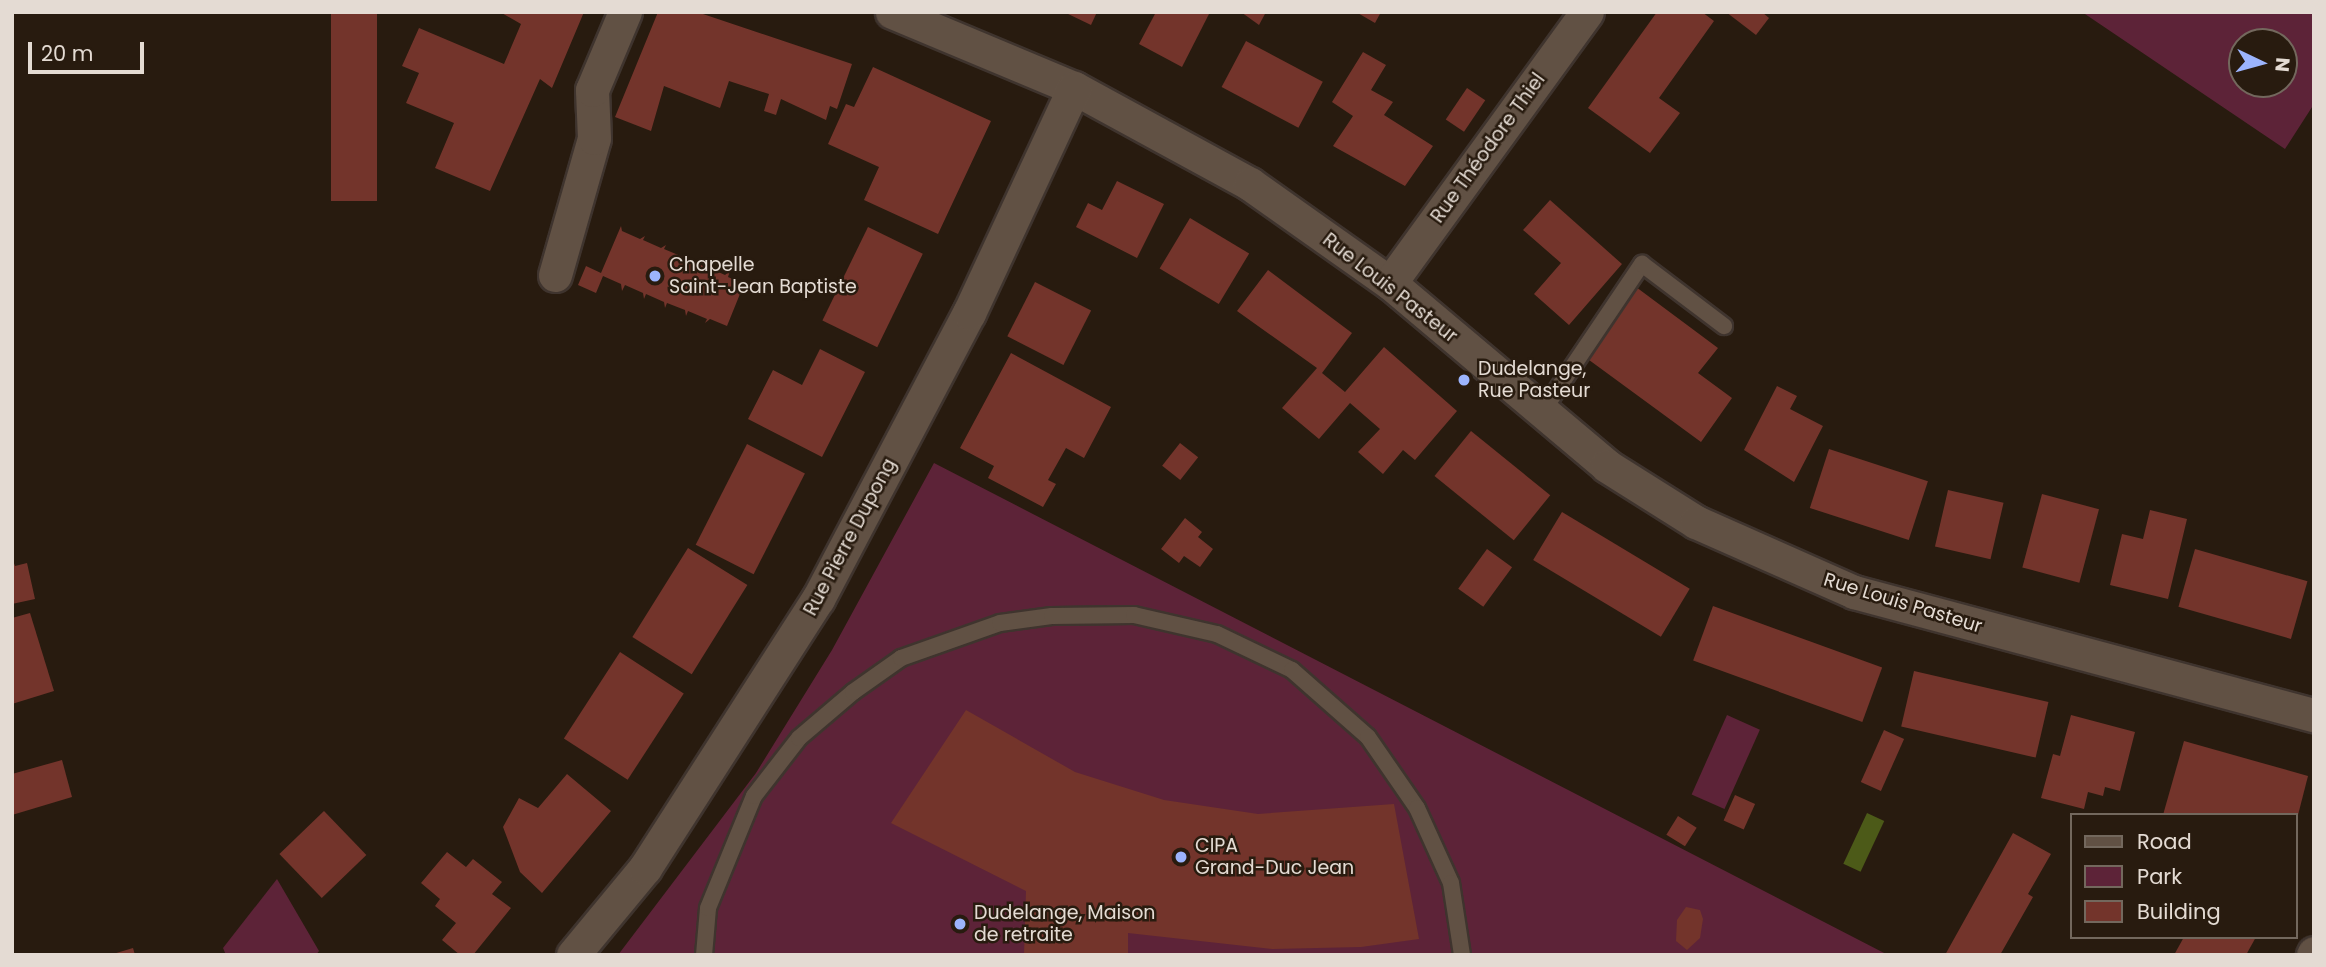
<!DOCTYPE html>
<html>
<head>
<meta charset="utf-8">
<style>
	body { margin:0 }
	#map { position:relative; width:2326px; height:967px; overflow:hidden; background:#281b0f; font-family:Poppins,sans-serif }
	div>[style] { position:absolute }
	.green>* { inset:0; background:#5d2338; transform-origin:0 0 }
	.water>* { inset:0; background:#4c5a18; transform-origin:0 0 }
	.building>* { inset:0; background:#73342b; transform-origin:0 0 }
	.roads { filter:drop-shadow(2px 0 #3f342e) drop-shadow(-2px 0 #3f342e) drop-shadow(0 2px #3f342e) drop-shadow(0 -2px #3f342e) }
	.lane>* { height:16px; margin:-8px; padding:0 8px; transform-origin:8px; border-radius:8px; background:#615144 }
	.street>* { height:33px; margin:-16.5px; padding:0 16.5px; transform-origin:16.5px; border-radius:16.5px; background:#615144 }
	.dots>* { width:19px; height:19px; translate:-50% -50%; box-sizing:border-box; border:4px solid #281b0f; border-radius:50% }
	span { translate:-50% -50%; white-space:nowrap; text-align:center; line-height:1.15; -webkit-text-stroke:5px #281b0f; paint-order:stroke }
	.street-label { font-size:19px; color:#e4dbd3 }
	.poi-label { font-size:19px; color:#e4dbd3 }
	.left { translate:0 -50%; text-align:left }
	.frame { position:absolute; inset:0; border:14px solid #e4dbd3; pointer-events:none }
	.legend { position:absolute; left:2070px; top:813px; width:228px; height:126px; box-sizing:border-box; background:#281b0f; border:2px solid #73685d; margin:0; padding:9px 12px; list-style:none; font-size:21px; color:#e4dbd3 }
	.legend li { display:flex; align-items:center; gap:14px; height:35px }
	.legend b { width:35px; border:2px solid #73685d }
	.north { position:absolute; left:2228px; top:28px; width:70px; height:70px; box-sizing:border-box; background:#281b0f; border:2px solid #73685d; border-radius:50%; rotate:95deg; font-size:19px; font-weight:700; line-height:28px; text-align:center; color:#e4dbd3 }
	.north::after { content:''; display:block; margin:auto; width:24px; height:32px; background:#9cb4fd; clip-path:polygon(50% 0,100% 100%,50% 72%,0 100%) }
	.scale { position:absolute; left:28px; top:42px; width:116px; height:32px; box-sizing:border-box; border:4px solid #e4dbd3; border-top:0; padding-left:9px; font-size:21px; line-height:24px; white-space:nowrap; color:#e4dbd3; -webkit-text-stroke:5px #281b0f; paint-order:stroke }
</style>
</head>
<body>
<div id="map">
	<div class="green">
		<div style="clip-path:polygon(evenodd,2082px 12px,2314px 12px,2314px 104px,2285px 149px,2082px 12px,2242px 42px,2284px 42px,2284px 84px,2242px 84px,2242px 42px)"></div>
		<div style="clip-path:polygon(934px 463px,1888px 955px,618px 955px,756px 773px,832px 650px)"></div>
		<div style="left:1727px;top:715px;width:36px;height:87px;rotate:24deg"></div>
		<div style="clip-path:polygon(277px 879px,319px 951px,316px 955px,226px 955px,223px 948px)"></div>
	</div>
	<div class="water">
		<div style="left:1867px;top:813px;width:19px;height:56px;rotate:25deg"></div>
	</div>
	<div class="building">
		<div style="left:331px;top:12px;width:46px;height:189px"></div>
		<div style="clip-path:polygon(500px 12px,584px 12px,552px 88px,540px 79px,490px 191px,435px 168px,454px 123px,406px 103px,419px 73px,402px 66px,419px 28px,504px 64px,521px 24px)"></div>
		<div style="clip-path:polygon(658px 12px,697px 12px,852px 64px,837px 109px,830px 106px,826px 120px,781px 99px,776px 115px,764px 111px,769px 94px,729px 81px,720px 108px,664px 86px,651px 131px,615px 117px)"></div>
		<div style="clip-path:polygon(1064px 12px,1097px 12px,1091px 25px)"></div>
		<div style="clip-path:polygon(1156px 12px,1210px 12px,1182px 67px,1139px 44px)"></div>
		<div style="clip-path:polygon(1241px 12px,1266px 12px,1259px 25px)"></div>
		<div style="clip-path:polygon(1356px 12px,1381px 12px,1375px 23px)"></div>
		<div style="clip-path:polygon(1657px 12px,1702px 12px,1714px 21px,1659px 98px,1680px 113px,1650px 153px,1588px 108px)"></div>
		<div style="clip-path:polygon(1726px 12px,1762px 12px,1769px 18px,1756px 35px)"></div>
		<div style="left:1246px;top:41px;width:87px;height:52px;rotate:28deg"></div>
		<div style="clip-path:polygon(1363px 52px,1386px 65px,1371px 90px,1393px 102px,1384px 115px,1433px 146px,1405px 186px,1333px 146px,1353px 116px,1332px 102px)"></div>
		<div style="clip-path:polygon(873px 67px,991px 121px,938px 234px,864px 200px,879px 167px,828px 144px,846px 104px,854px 107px)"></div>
		<div style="left:1467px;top:88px;width:22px;height:38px;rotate:34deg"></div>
		<div style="clip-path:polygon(1117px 181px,1164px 204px,1137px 258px,1076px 227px,1088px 203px,1102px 210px)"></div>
		<div style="clip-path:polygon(1550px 200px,1622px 264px,1569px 325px,1534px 294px,1561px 263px,1523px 230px)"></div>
		<div style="left:1190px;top:218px;width:69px;height:59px;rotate:31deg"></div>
		<div style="clip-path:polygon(621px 226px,622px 231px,640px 239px,645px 236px,643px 240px,661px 248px,666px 245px,664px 249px,683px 257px,688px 254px,685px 258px,703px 266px,709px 262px,707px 267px,725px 275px,730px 271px,728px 277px,744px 284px,727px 326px,710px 319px,705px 323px,707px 319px,688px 311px,686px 316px,685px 310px,667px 303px,665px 308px,664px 302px,646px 294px,644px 299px,643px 293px,625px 285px,622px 291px,621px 284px,603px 276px,596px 293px,578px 285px,586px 266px,601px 273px)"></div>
		<div style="left:868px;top:227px;width:61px;height:104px;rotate:26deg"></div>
		<div style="clip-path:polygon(1268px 270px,1352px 333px,1322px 373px,1345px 392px,1384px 347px,1457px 411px,1415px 460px,1403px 450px,1383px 474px,1358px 452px,1380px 429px,1350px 403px,1319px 439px,1282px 408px,1317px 368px,1237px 311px)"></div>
		<div style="left:1035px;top:282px;width:63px;height:61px;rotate:27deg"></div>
		<div style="clip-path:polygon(1636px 287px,1718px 348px,1698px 373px,1732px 398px,1701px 442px,1585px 357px)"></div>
		<div style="clip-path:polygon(820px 349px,865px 372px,822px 457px,748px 419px,773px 370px,802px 385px)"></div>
		<div style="clip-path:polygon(1011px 353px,1111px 407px,1084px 458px,1066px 448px,1048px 480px,1056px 484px,1043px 507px,988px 478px,994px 466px,960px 448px)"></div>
		<div style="clip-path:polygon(1777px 386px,1797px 396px,1790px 409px,1823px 426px,1794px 482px,1744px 450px)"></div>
		<div style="left:1471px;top:431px;width:102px;height:58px;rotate:39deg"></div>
		<div style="left:1180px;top:443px;width:23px;height:29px;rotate:38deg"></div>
		<div style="left:747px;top:444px;width:65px;height:113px;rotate:27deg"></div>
		<div style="left:1829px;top:449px;width:104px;height:62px;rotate:18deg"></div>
		<div style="left:1948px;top:490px;width:57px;height:58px;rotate:13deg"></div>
		<div style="left:2042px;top:494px;width:59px;height:76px;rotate:15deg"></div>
		<div style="clip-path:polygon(2150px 510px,2187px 519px,2168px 599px,2110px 585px,2122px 534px,2143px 539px)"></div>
		<div style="left:1562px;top:512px;width:149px;height:56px;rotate:31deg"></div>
		<div style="clip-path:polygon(1185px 518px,1202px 532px,1198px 537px,1213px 549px,1200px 567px,1184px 556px,1179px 563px,1161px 549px)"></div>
		<div style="left:688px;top:548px;width:70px;height:105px;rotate:32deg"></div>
		<div style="left:1487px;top:549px;width:31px;height:49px;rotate:36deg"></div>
		<div style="left:2195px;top:549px;width:117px;height:60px;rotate:16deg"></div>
		<div style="clip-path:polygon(12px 558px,15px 566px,27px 563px,35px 599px,12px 604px)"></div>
		<div style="left:1713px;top:606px;width:180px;height:58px;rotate:20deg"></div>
		<div style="clip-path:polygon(30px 613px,54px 691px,12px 704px,12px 618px)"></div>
		<div style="left:620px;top:652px;width:76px;height:103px;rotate:33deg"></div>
		<div style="left:1914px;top:671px;width:138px;height:57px;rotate:13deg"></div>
		<div style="clip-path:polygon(966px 710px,1075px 772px,1164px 800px,1258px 814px,1394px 804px,1419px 939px,1361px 947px,1272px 949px,1128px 933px,1128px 955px,1024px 955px,1026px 891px,891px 823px)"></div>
		<div style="clip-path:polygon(2071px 715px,2135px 732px,2120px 791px,2105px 787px,2103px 796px,2088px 792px,2084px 809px,2041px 798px,2053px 754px,2060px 756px)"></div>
		<div style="left:1884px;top:730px;width:22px;height:57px;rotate:24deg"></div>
		<div style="clip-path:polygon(2184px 741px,2308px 776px,2298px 815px,2163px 815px)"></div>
		<div style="clip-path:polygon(62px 760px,72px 797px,12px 815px,12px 774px)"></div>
		<div style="clip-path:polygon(567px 774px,611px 811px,542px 893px,520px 872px,503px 827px,519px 798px,538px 808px)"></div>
		<div style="left:1735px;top:795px;width:22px;height:28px;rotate:24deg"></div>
		<div style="left:324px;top:811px;width:61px;height:62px;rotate:46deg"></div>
		<div style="left:1678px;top:816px;width:22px;height:22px;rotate:32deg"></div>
		<div style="clip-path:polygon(2013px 833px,2051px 854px,2028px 894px,2033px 897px,2000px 955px,1945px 955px)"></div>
		<div style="clip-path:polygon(447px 852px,466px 867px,473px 859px,502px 882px,492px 894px,511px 908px,473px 955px,460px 955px,442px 940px,456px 923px,435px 906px,440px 899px,421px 883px)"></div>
		<div style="clip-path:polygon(1686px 907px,1700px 910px,1703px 919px,1700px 938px,1687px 950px,1676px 941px,1677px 920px)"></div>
		<div style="clip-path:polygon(2184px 937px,2256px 937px,2246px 955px,2174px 955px)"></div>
		<div style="clip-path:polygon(133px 948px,135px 955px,113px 955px,113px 954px)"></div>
	</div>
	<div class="roads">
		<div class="lane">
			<div style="left:1542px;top:412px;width:179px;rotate:-56deg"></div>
			<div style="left:1642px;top:264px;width:103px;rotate:37.1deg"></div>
			<div style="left:704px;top:955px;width:47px;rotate:-85.1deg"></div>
			<div style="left:708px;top:908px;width:121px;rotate:-67.7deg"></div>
			<div style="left:754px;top:796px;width:73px;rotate:-52.2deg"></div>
			<div style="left:799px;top:738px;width:71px;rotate:-40.4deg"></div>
			<div style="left:853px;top:692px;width:59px;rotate:-35.3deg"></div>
			<div style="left:901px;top:658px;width:105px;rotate:-19.5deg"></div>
			<div style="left:1000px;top:623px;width:52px;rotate:-7.7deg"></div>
			<div style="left:1052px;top:616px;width:82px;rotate:-0.7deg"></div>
			<div style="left:1134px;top:615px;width:85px;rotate:12.9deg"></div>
			<div style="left:1217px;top:634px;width:83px;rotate:25.6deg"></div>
			<div style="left:1292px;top:670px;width:101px;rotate:41.4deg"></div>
			<div style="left:1368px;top:737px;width:86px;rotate:55.4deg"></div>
			<div style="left:1417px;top:808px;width:82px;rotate:65.6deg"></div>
			<div style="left:1451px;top:883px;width:73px;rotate:81.3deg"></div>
		</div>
		<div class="street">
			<div style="left:892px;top:12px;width:197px;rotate:22.7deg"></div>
			<div style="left:1074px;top:88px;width:200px;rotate:28.6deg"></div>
			<div style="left:1250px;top:184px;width:171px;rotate:35.3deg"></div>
			<div style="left:1390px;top:283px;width:284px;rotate:40.1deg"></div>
			<div style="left:1607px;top:466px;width:105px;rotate:32.2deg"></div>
			<div style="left:1696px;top:522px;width:173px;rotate:23.9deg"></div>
			<div style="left:1854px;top:592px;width:476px;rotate:15deg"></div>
			<div style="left:555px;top:275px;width:142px;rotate:-74.1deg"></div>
			<div style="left:594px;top:138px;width:48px;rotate:-92.4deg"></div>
			<div style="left:592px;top:90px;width:85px;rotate:-67.1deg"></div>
			<div style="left:1390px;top:283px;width:335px;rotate:-54deg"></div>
			<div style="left:573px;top:955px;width:113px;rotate:-50.4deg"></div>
			<div style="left:645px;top:868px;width:320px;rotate:-57.3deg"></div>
			<div style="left:818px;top:599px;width:323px;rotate:-62.2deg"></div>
			<div style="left:969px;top:313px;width:248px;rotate:-65deg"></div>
			<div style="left:2313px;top:955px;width:2px;rotate:-63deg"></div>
		</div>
	</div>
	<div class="dots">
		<div style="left:655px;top:276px;background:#9cb4fd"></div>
		<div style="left:1464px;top:380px;background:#9cb4fd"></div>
		<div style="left:1181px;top:857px;background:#9cb4fd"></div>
		<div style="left:960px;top:924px;background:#9cb4fd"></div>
	</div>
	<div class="street-label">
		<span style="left:1488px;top:148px;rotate:-54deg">Rue Théodore Thiel</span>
		<span style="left:1390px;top:288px;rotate:38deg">Rue Louis Pasteur</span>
		<span style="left:850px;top:537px;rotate:-62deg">Rue Pierre Dupong</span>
		<span style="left:1903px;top:603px;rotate:17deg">Rue Louis Pasteur</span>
	</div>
	<div class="poi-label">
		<span class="left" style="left:669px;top:276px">Chapelle<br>Saint-Jean Baptiste</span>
		<span class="left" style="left:1478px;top:380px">Dudelange,<br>Rue Pasteur</span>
		<span class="left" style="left:1195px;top:857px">CIPA<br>Grand-Duc Jean</span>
		<span class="left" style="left:974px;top:924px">Dudelange, Maison<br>de retraite</span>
	</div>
	<div class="frame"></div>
	<ul class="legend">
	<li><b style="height:9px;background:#615144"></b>Road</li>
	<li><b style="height:19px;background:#5d2338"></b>Park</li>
	<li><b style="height:19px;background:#73342b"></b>Building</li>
	</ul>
	<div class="north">N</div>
	<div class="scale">20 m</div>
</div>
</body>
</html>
